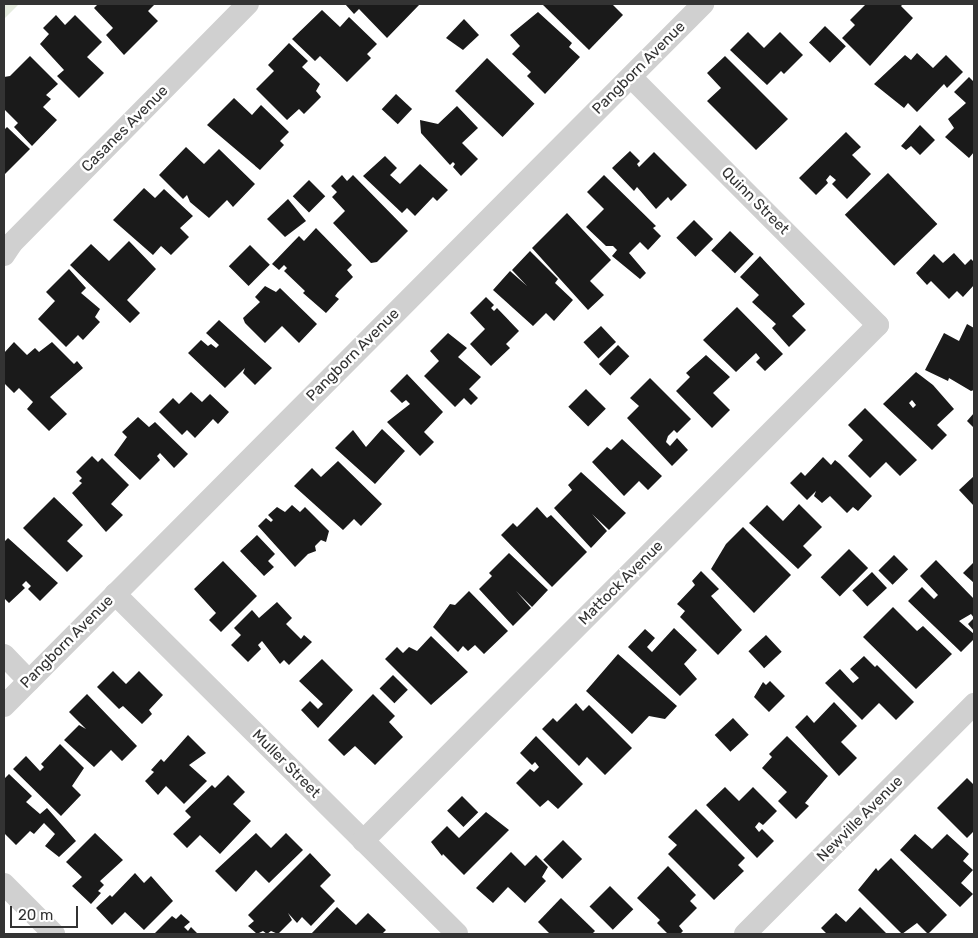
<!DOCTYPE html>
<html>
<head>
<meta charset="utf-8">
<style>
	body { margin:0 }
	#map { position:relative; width:978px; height:938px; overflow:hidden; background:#fff; font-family:Rubik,sans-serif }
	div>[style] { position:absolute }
	.green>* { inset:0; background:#e6ecdf }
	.building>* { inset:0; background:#1a1a1a; transform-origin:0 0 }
	.street>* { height:22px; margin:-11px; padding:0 11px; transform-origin:11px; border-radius:11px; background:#d0d0d0 }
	span { translate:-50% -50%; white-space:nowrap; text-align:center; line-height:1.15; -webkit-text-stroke:5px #fff; paint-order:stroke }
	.street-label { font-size:15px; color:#333 }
	.frame { position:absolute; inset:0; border:5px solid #333; pointer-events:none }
	.scale { position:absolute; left:10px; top:906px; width:68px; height:22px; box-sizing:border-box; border:2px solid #333; border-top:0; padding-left:6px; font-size:15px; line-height:18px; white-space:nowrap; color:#333; -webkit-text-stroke:4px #fff; paint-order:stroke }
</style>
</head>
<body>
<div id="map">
	<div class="green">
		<div style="clip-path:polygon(4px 4px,19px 4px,4px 19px)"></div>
	</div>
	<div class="building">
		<div style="clip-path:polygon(98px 4px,155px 4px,148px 11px,158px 21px,124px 55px,106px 35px,113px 28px,94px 8px)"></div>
		<div style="clip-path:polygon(345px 4px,420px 4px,387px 38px,359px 9px,354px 14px)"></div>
		<div style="clip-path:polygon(542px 4px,612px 4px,623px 15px,589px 50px)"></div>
		<div style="clip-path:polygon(866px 4px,903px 4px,901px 6px,913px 18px,870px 66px,842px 38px,855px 25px,850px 20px)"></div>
		<div style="clip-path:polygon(322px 10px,340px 27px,349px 17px,377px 44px,367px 54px,371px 58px,347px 82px,320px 56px,315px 61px,292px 39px)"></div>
		<div style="clip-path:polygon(538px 12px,572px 43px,569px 47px,580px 57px,545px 94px,527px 76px,531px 72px,512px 54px,520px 46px,510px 35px)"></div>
		<div style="clip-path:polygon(56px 15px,65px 25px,75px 15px,102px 42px,87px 57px,104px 73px,79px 98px,57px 76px,64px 70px,40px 44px,49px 34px,43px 28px)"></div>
		<div style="clip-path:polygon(464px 19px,479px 35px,463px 50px,446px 38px)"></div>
		<div style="left:825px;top:26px;width:29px;height:23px;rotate:44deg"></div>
		<div style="clip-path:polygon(748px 32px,764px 48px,780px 32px,803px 55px,784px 74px,781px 71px,767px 85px,730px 50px)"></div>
		<div style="clip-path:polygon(289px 43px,308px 61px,302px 67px,320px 84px,316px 91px,321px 97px,304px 114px,299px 109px,287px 120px,256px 89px,274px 71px,268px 65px)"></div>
		<div style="clip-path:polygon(917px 53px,933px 68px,946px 55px,963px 72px,947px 88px,944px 84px,917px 112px,908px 103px,904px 108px,874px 84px,905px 55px,911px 60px)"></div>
		<div style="clip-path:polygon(30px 56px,58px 84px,46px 95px,51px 99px,43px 107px,57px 120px,32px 146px,14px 127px,18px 123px,4px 109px,4px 77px,10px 76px)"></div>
		<div style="clip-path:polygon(725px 56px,788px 119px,756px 150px,707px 101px,721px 88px,707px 73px)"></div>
		<div style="left:487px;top:58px;width:66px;height:46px;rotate:44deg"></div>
		<div style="clip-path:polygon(969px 77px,974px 82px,974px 152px,969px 158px,945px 137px,954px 128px,948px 119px,966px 103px,954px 92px)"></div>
		<div style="left:396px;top:94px;width:22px;height:21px;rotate:43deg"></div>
		<div style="clip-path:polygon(234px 98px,252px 115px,261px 105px,289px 132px,280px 141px,284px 145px,260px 170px,207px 125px)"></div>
		<div style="clip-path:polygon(457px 106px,478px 128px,462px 143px,478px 159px,461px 176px,453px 167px,455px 164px,453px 162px,450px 165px,421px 133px,420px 120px,438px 124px)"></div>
		<div style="clip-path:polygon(920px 125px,935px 140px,920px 155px,911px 146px,906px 150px,901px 146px)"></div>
		<div style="clip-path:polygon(7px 127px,30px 149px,4px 175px,4px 130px)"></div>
		<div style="clip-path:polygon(846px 132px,861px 147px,852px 155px,871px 174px,847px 199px,832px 184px,836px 180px,830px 175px,826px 180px,828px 183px,816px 195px,799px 178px)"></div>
		<div style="clip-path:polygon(186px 147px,204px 164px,219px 149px,255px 184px,233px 207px,227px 200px,209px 218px,190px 202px,187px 195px,183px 199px,159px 175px)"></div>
		<div style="clip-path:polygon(630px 151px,640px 161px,637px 164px,639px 167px,654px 152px,687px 185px,671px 201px,668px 197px,656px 209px,637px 187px,634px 191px,612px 168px)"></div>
		<div style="clip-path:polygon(385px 156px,397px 168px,390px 175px,400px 184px,420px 164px,448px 190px,437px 201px,433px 197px,415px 216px,407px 208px,402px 213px,363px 176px)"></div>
		<div style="left:888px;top:173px;width:71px;height:60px;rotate:46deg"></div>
		<div style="clip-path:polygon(342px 175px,347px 181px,353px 175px,408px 231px,377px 262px,371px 263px,333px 223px,345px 211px,332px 197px,337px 192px,331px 186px)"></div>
		<div style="clip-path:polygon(604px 175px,656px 226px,653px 228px,661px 236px,648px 250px,640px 242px,629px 253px,646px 273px,640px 279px,612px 256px,617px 250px,613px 246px,606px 246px,586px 227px,604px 209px,587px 192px)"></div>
		<div style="left:309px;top:180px;width:23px;height:23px;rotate:45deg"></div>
		<div style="clip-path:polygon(144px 188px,155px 198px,164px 189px,193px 216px,180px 228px,189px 237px,171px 255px,161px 246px,153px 255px,113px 220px)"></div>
		<div style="clip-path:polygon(288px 199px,306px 221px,285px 237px,267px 219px)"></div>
		<div style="clip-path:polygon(567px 213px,611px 260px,590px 281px,604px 295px,588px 310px,532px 248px)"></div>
		<div style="left:694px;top:220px;width:27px;height:25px;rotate:45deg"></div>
		<div style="clip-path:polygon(316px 228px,352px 265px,347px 270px,353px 277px,338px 292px,335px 296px,339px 299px,326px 313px,303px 293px,305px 291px,284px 271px,287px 268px,284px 265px,279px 270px,272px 264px,299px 236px,304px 241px)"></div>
		<div style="left:730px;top:231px;width:33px;height:27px;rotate:44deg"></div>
		<div style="clip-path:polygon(129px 241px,156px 269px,127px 300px,140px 313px,130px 323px,70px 265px,91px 244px,109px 261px)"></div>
		<div style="left:250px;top:245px;width:28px;height:30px;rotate:45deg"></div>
		<div style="clip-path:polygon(530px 251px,558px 279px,555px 283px,573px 300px,554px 321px,546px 313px,533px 326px,493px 290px,510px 271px,527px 286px,512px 270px)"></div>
		<div style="clip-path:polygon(954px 253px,965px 265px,971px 259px,974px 262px,974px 285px,963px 297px,957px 291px,949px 299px,931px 281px,927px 285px,916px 273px,934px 254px,943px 263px)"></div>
		<div style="clip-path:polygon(760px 256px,805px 304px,792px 316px,806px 330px,789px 347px,772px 328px,776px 324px,752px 302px,759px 295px,740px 277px)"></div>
		<div style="clip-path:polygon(69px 269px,86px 288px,81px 293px,100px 309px,95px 317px,100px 322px,83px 340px,78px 335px,66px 347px,38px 319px,55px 301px,46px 292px)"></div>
		<div style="clip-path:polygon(265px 286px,276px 292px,280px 288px,317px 324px,299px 343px,282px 326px,265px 343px,245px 323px,243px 318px,260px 302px,255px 297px)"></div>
		<div style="clip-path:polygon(486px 297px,494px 305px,491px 308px,494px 311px,497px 308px,519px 331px,506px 344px,510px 348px,491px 366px,470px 344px,485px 329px,470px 313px)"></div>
		<div style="clip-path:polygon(737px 307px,783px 354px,765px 371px,756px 362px,760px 358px,756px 353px,736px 372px,703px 340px)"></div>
		<div style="clip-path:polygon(219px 320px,272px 368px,255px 385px,243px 373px,245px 368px,225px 388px,188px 353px,201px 340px,208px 346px,211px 344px,216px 348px,219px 345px,206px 333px)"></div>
		<div style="clip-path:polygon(967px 324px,974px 328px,974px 390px,971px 391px,949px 378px,948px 381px,925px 370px,944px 333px,959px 341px)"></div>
		<div style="left:601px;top:326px;width:22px;height:24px;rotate:47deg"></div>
		<div style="clip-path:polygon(448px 333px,467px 348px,458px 357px,481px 377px,469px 389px,478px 398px,471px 405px,464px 398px,455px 407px,424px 376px,439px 361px,430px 351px)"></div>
		<div style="clip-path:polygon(14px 342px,27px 355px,35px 348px,39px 352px,52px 342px,74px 364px,77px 361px,83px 368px,50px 397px,67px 414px,49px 431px,27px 409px,33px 402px,19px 388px,14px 393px,4px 383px,4px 353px)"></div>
		<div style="left:618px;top:345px;width:16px;height:27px;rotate:45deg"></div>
		<div style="clip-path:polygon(706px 355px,730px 377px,713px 393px,730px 410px,712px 428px,676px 391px,690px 377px,686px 373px)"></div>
		<div style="clip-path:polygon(evenodd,916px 372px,933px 385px,954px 409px,937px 425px,947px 435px,932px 450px,883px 404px,916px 372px,912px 400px,916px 405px,913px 408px,909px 403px,912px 400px)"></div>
		<div style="clip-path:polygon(407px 374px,443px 412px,424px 432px,434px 442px,420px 456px,387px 422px,410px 404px,406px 400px,402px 403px,390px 391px)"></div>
		<div style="clip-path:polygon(650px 378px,691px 419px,677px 433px,674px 430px,668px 436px,666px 442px,670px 446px,677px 438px,688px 450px,672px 466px,627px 418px,639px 406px,630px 398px)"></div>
		<div style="left:586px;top:389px;width:28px;height:25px;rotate:45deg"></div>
		<div style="clip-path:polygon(191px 392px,202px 402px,210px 394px,229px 412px,218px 424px,213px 419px,195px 438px,187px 430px,182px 435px,159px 412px,173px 398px,179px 404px)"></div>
		<div style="clip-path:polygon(865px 408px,917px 460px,900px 476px,886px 462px,870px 478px,848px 456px,863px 440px,848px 425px)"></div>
		<div style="clip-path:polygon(974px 413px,974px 428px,967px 421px)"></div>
		<div style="clip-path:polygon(138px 417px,149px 427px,155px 422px,188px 454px,174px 468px,160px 453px,157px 456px,160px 460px,140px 480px,114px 455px,127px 437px,122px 432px)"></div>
		<div style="clip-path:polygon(382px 429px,405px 451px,375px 484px,335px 448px,353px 430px,366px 447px)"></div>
		<div style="clip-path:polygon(622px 439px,662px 476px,648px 490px,639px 481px,624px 496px,592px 462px,607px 447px,611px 450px)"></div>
		<div style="clip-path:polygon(92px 456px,98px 462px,102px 458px,129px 485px,111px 504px,123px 515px,106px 532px,72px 493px,82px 483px,79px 481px,82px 478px,76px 472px)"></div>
		<div style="clip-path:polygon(823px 457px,831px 465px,835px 460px,840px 464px,872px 496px,858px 511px,853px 507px,847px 513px,830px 496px,822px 503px,814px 496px,816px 491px,807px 500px,790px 483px,801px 472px,805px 476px)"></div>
		<div style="clip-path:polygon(338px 461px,382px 504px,361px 526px,354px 519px,343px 530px,294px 486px,312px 468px,321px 477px)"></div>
		<div style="clip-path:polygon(581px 472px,626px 513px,609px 530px,592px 514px,607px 531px,591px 548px,554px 508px,572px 490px,568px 485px)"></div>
		<div style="clip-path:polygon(974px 476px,974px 506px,959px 490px)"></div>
		<div style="clip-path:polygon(54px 497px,83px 525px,67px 541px,83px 556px,67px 572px,23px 528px)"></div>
		<div style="clip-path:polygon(799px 504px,822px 527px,803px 546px,812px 555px,798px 569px,749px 523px,767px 505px,783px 521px)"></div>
		<div style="clip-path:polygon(292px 505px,300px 512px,305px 507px,329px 531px,326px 542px,321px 540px,315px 546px,316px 551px,308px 554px,295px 567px,258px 526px,266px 518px,271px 522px,273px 520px,268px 515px,277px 507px,285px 512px)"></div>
		<div style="clip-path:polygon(537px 507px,547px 518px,551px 515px,587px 552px,552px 587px,501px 535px,513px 523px,517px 527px)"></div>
		<div style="clip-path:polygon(743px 527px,791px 575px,754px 613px,711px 569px,726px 544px)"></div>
		<div style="clip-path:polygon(257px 535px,275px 554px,268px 561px,274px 567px,264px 576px,240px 551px)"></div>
		<div style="clip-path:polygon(8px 538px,58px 583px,40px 601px,28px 589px,31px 586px,26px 581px,22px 585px,25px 588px,9px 603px,4px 598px,4px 542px)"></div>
		<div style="left:849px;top:549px;width:27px;height:40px;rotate:45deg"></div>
		<div style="clip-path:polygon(509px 553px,548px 590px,532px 607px,516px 591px,531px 608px,513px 626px,479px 589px,492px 576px,489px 573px)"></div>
		<div style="left:894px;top:555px;width:20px;height:22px;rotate:45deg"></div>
		<div style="clip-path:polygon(936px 560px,974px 599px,974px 618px,971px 614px,959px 621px,974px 634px,974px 639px,961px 652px,908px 601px,922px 587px,934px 599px,938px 595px,920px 576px)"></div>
		<div style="clip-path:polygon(223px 561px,257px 596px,221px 632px,209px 620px,216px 613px,194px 589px)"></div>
		<div style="clip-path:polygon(974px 562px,974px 583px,963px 573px)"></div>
		<div style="clip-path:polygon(701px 571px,719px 589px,711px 596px,742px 630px,718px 655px,680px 617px,685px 611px,677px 604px,695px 585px,692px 581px)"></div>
		<div style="left:872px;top:572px;width:22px;height:27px;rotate:47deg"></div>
		<div style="clip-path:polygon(469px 591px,508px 631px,484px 654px,475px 645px,468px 651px,463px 646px,458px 652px,433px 627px,450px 604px,455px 605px)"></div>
		<div style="clip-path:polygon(277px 602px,292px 618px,286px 624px,301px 639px,304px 635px,312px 642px,289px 665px,284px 660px,280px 664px,262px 641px,258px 645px,261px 649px,248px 662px,231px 645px,241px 635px,234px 628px,252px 610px,259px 618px)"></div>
		<div style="clip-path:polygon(893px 607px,917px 631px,923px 626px,952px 654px,916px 689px,863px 637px)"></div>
		<div style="clip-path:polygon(974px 618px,974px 631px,968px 624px)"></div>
		<div style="clip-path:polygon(674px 628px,697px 650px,684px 664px,697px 679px,680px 696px,628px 647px,645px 629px,655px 638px,647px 647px,652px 652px)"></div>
		<div style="left:766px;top:635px;width:23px;height:24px;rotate:47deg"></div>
		<div style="clip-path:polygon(431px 636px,468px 672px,431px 705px,385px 659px,397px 647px,403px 653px,409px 647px,417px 651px)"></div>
		<div style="clip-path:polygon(618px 654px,677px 706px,665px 719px,649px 716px,632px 734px,586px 691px)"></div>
		<div style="clip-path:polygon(864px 656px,875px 667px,877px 665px,914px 702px,896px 720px,879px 703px,862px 720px,825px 683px,840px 669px,853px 683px,859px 678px,850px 669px)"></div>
		<div style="clip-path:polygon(322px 659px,353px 690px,318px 728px,301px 710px,310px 701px,318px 709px,323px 704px,299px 681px)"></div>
		<div style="clip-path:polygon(113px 671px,126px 684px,139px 671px,163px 695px,149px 710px,152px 714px,142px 724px,123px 706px,119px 709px,97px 687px)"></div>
		<div style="left:393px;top:675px;width:21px;height:19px;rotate:45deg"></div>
		<div style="clip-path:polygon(770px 681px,785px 696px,769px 712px,754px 697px,763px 682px,766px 685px)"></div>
		<div style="clip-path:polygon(87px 694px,137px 746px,122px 761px,111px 750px,94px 767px,64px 740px,79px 725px,86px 729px,69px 712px)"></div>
		<div style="clip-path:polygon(373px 694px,395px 716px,389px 722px,403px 737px,375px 765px,355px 746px,344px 756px,328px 740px)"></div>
		<div style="clip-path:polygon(834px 702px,857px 726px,841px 742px,857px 758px,839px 776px,795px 727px,807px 715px,814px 723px)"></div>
		<div style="clip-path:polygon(576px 703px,583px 711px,589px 705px,632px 748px,605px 775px,587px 757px,579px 766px,542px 729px,553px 718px,557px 722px)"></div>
		<div style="left:733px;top:718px;width:23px;height:25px;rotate:47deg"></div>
		<div style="clip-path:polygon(188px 735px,206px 753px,189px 765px,207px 781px,184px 804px,166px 786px,158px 795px,145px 781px,154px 772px,151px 770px,161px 759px,164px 762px)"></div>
		<div style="clip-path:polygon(536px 736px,583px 784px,558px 809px,548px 800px,540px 807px,516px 783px,530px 769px,534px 772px,539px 767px,535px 762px,532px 765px,520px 753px)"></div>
		<div style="clip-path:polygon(787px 736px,828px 776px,805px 803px,809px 806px,796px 819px,778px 801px,787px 792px,762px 768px,772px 757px,769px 754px)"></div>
		<div style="clip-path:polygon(60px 744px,84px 768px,72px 786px,81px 795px,61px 816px,13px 769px,26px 756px,40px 771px,44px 767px,41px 764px)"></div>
		<div style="clip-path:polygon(9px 774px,32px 796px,26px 802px,40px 814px,47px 808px,76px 841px,59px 857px,45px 846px,55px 834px,44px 823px,34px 834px,30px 831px,16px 845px,4px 833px,4px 779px)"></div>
		<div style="clip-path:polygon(228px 775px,245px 792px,233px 804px,251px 821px,220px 854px,200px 835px,187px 848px,173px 834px,191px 817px,185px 811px,212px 785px,215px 788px)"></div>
		<div style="clip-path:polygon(967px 778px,974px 785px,974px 831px,967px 838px,937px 808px)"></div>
		<div style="clip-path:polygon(725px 787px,739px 801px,753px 787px,777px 811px,763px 825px,759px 822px,755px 827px,759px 832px,762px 829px,774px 841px,757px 858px,706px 805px)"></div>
		<div style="left:462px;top:796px;width:23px;height:21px;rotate:45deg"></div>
		<div style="clip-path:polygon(696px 809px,745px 858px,738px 865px,744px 871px,714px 900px,668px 854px,677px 845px,668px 837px)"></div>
		<div style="clip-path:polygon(486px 812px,509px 830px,464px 875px,443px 854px,442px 856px,431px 842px,447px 826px,459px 838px)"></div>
		<div style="clip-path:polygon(95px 833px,123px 860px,100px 881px,104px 885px,98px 891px,101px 893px,91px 904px,72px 886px,82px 877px,66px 862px)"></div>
		<div style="clip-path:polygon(256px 833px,271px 848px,286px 833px,303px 850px,269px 883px,256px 870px,236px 892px,215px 871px)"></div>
		<div style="clip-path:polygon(915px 834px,932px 849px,947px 834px,969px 854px,963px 861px,973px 870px,961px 883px,973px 894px,960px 907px,900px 850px)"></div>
		<div style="left:563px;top:840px;width:27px;height:28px;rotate:45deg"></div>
		<div style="clip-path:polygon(511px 852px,525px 866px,536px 855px,548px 867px,542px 877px,546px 881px,525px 903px,508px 887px,493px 903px,476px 888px)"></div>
		<div style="clip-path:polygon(310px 853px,331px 875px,320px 886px,335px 901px,311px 926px,302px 917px,297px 923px,288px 913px,292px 920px,278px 934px,271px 931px,267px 934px,263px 931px,257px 934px,248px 926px,254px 921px,248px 915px)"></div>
		<div style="clip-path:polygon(891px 858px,947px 915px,928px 934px,917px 923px,902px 934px,858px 890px,876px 868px,878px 871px)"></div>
		<div style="clip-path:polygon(668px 866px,696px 895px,690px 901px,697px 908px,679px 926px,683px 931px,680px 934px,668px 934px,657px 923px,660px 920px,637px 898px)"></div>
		<div style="clip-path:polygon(135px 873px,144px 883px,151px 876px,173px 901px,144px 930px,125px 912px,112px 925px,96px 908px,110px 895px,112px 897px)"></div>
		<div style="left:610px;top:886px;width:33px;height:29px;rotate:45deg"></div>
		<div style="clip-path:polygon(561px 898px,595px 931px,592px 934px,550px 934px,538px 922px)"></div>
		<div style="clip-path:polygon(337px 907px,356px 925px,368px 913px,386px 930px,382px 934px,311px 934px)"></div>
		<div style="clip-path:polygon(860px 907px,887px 934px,827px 934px,821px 928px,836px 913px,846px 922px)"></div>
		<div style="clip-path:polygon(181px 914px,190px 922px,184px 927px,188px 931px,191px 927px,198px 934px,154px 934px,172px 916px,176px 919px)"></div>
	</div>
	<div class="street">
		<div style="left:4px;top:255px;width:14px;rotate:-56deg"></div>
		<div style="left:12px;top:243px;width:336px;rotate:-45.4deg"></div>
		<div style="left:115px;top:594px;width:482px;rotate:44.8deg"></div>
		<div style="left:4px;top:655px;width:36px;rotate:46deg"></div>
		<div style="left:4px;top:706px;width:991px;rotate:-45.12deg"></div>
		<div style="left:363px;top:841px;width:729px;rotate:-45.06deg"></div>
		<div style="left:878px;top:325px;width:350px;rotate:-134.9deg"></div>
		<div style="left:4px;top:884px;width:71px;rotate:45deg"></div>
		<div style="left:745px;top:934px;width:325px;rotate:-45.1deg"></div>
	</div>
	<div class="street-label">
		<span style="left:639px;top:68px;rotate:-45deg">Pangborn Avenue</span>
		<span style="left:125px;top:129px;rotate:-45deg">Casanes Avenue</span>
		<span style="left:755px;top:201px;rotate:45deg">Quinn Street</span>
		<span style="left:353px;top:355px;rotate:-45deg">Pangborn Avenue</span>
		<span style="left:621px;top:583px;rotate:-45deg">Mattock Avenue</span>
		<span style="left:67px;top:642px;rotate:-45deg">Pangborn Avenue</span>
		<span style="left:286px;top:764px;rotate:45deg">Muller Street</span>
		<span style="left:860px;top:819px;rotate:-45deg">Newville Avenue</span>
	</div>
	<div class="frame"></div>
	<div class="scale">20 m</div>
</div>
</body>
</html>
